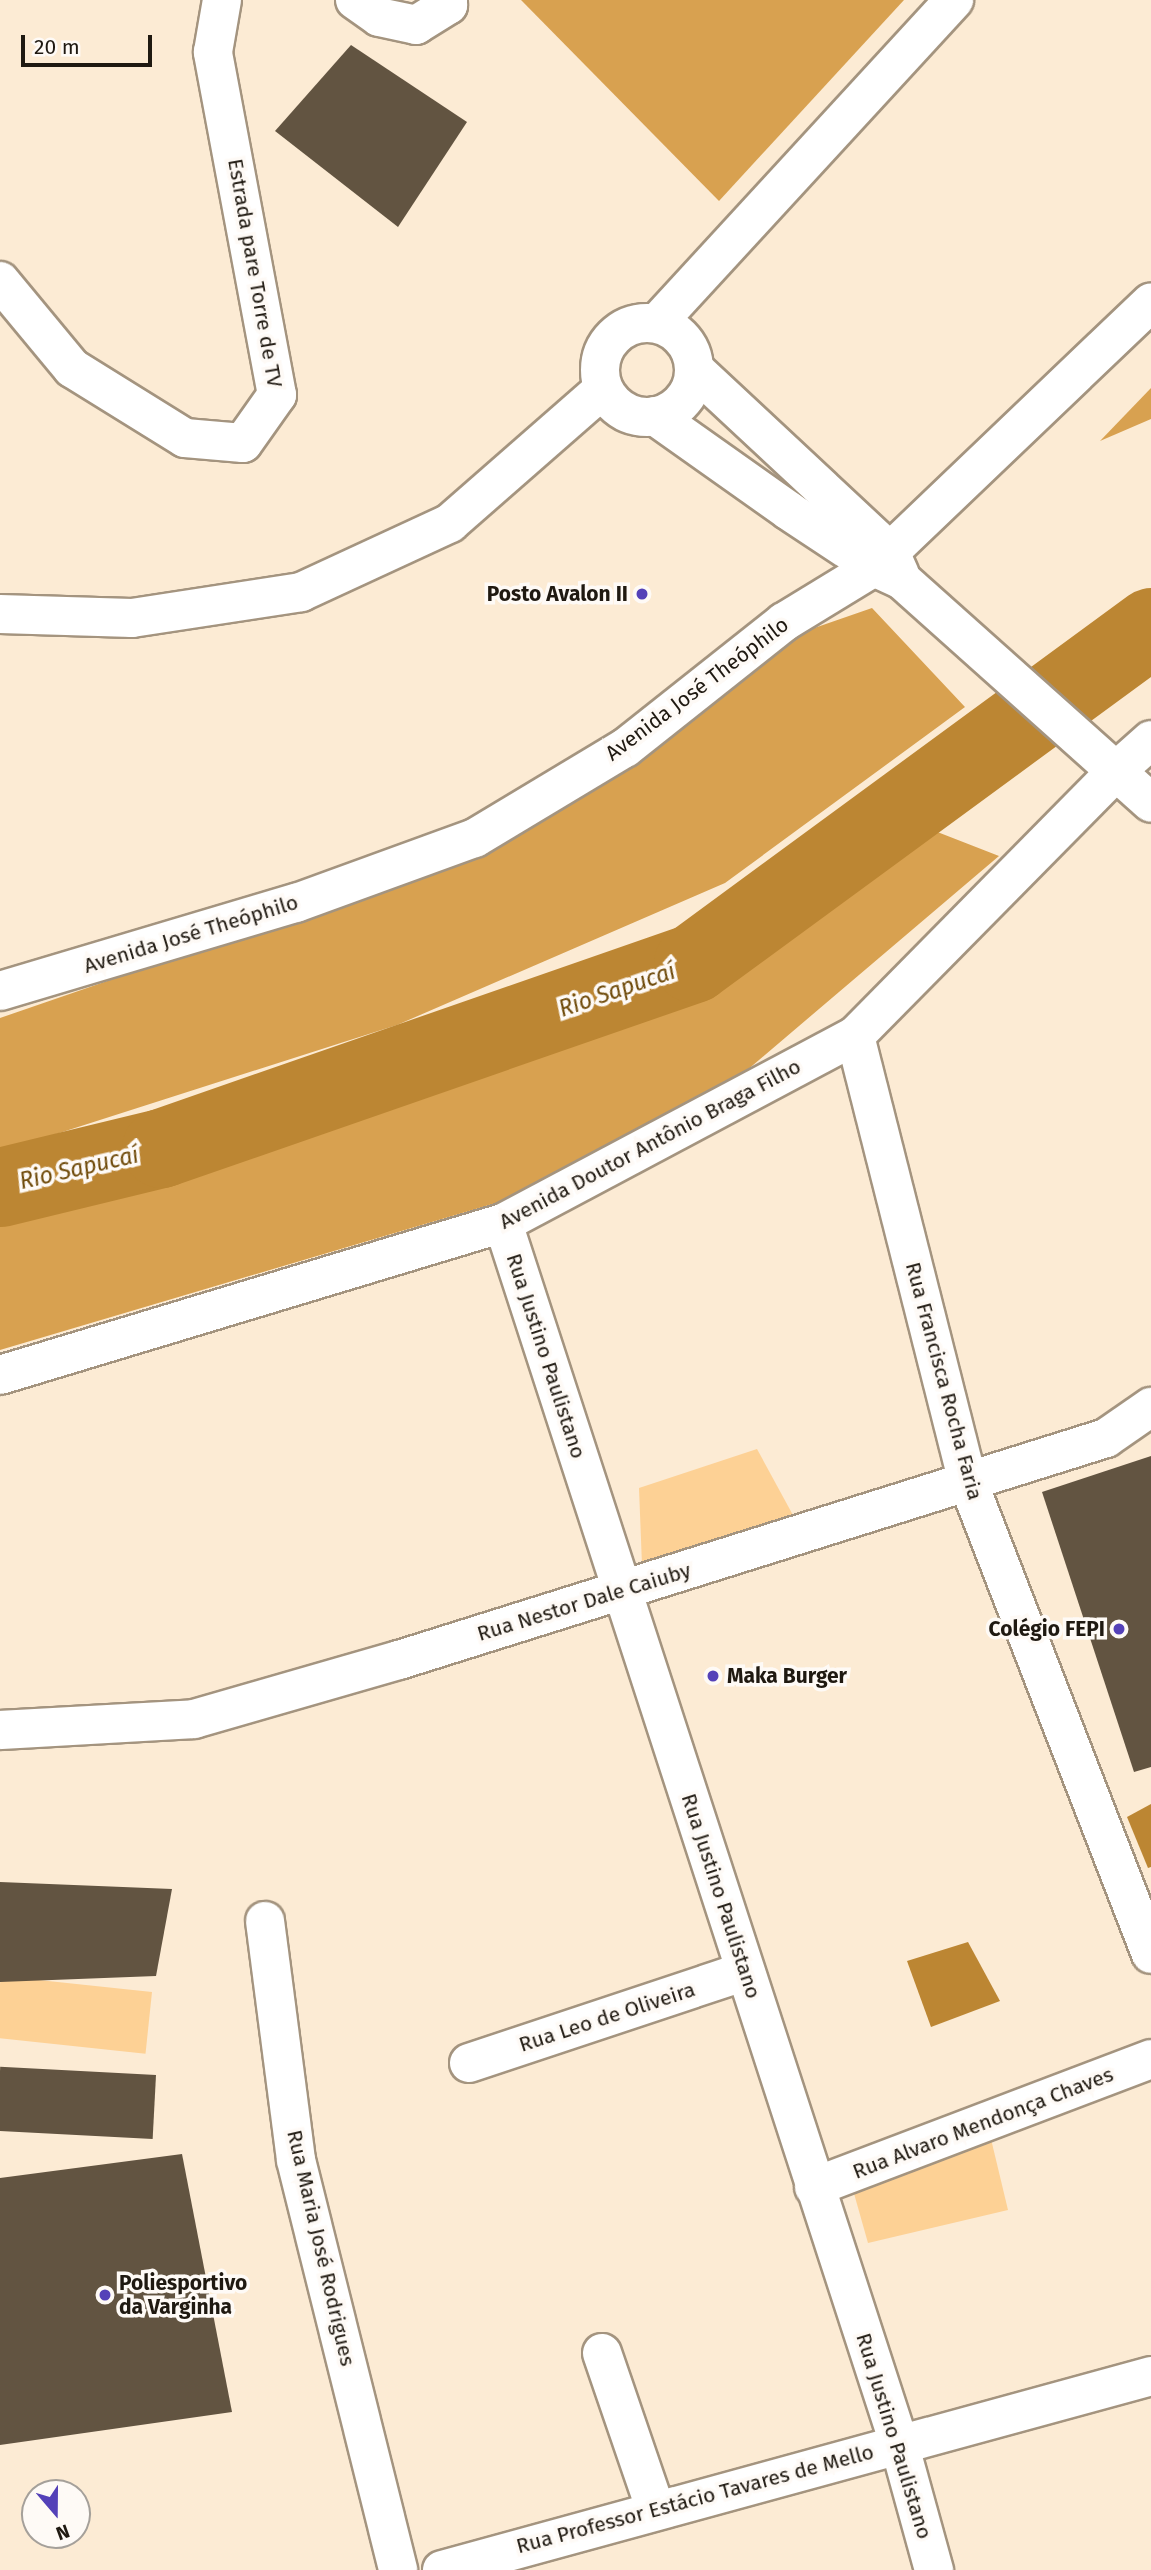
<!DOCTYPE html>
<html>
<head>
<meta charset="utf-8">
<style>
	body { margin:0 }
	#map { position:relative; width:1151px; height:2570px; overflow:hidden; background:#fcebd4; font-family:"Fira Sans",sans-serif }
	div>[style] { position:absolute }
	.green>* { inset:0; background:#fdd195; transform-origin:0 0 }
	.forest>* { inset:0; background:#d8a150 }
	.water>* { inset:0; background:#bc8633 }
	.river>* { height:79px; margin:-39.5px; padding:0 39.5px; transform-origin:39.5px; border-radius:39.5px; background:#bc8633 }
	.building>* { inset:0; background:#625441; transform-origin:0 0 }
	.roads { filter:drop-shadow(2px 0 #a4947f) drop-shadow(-2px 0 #a4947f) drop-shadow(0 2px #a4947f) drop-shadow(0 -2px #a4947f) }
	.minor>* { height:38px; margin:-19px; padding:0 19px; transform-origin:19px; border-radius:19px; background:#fff }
	.major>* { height:38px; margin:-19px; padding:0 19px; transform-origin:19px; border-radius:19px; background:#fff }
	.highway>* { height:38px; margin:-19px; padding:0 19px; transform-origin:19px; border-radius:19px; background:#fff }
	.highway>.ring { margin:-19px; padding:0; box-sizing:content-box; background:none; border:38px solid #fff; border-radius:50% }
	.dots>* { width:19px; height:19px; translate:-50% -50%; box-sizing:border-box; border:4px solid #fefaf6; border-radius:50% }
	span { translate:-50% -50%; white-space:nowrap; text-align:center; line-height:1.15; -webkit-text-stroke:7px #fefaf6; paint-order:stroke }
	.street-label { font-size:21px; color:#1f1911 }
	.poi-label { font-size:21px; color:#1f1911; font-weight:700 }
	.right { translate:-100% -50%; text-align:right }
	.left { translate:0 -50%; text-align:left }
	.water-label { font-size:23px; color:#6f4a09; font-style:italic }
	.north { position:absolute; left:21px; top:2479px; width:70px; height:70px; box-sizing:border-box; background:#fefaf6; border:2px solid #a5a09a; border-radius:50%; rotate:160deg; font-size:19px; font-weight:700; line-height:28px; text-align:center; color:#1f1911 }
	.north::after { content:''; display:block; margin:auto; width:24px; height:32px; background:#5441b8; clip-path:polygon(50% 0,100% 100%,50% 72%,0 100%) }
	.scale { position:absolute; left:21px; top:35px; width:131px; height:32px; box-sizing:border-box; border:4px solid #1f1911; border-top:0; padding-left:9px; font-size:21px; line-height:24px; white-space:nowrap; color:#1f1911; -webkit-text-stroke:5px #fefaf6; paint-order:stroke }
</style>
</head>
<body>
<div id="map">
	<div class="green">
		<div style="clip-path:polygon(757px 1449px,794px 1517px,642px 1565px,639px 1488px)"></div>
		<div style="left:152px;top:1992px;width:62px;height:152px;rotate:96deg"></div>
		<div style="clip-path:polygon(991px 2139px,1008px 2210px,868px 2243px,853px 2190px)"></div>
	</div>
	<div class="forest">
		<div style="clip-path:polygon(521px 0,904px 0,719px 201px)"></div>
		<div style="clip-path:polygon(1151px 388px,1151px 419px,1100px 441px)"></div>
		<div style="clip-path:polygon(872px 608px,965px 707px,725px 883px,397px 1025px,0 1152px,0 1018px,485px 851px,797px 634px)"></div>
		<div style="clip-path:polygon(922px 826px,999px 856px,739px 1077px,506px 1200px,0 1350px,0 1201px,156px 1162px,707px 981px)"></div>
	</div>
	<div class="water">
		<div style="clip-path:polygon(1151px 1804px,1151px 1867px,1148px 1868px,1127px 1817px)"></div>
		<div style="clip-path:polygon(968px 1942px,1000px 2001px,931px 2027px,907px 1961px)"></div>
	</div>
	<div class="river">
		<div style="left:0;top:1187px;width:166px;rotate:-13.6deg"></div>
		<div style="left:161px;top:1148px;width:563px;rotate:-19.17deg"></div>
		<div style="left:693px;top:963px;width:568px;rotate:-36.26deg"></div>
	</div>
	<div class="building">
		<div style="clip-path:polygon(351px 45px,467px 122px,398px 227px,275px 131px)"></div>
		<div style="clip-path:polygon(1151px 1456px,1151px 1767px,1134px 1772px,1042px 1492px)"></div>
		<div style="clip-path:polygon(0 1882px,172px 1889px,156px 1976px,0 1982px)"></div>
		<div style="left:156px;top:2075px;width:64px;height:156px;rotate:93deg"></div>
		<div style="clip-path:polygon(182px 2154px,232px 2412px,0 2445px,0 2178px)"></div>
	</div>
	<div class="roads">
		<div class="minor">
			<div style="left:355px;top:0;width:29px;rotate:35deg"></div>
			<div style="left:379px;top:17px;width:38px;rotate:12deg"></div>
			<div style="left:416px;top:25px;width:38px;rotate:-32deg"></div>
			<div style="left:448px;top:5px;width:5px;rotate:-90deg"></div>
			<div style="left:0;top:281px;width:113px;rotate:50.4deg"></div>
			<div style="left:72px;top:368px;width:133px;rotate:31.8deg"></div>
			<div style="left:185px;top:438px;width:58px;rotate:4.9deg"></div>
			<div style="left:243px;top:443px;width:59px;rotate:-54.7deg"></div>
			<div style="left:277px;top:395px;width:349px;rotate:-100.6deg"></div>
			<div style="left:213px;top:52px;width:53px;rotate:-80.2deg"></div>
			<div style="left:1115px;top:772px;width:48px;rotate:-41.6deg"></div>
			<div style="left:0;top:991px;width:309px;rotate:-16.6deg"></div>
			<div style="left:296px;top:903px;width:190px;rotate:-20deg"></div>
			<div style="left:475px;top:838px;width:175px;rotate:-31deg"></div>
			<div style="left:625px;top:748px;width:203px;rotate:-38.4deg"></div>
			<div style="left:784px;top:622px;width:105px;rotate:-31.4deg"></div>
			<div style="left:874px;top:567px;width:383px;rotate:-43.7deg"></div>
			<div style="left:855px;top:1036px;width:460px;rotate:75.8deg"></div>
			<div style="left:968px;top:1482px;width:506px;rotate:68.81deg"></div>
			<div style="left:503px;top:1223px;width:1283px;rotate:72.02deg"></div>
			<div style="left:899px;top:2443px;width:132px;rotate:74.6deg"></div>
			<div style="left:0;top:1730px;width:194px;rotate:-3.2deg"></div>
			<div style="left:194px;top:1719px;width:213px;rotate:-16.1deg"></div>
			<div style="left:399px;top:1660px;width:741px;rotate:-17.43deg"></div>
			<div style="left:1106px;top:1438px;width:55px;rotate:-34.6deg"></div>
			<div style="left:265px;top:1921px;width:241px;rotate:82.6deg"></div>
			<div style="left:296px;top:2160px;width:422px;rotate:76deg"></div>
			<div style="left:469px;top:2063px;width:291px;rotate:-18.4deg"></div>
			<div style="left:814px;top:2187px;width:360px;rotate:-20.8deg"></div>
			<div style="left:602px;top:2353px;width:164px;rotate:71.1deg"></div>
			<div style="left:442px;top:2570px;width:735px;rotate:-15.3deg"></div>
		</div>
		<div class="major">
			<div style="left:694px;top:369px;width:268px;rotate:43deg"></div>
			<div style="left:890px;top:552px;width:24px;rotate:66deg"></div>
			<div style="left:655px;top:416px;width:164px;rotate:35.3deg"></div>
			<div style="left:789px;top:511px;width:102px;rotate:33.4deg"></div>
			<div style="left:874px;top:567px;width:31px;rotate:25deg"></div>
			<div style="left:902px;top:580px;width:334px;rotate:41.8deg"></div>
			<div style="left:0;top:1375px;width:525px;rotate:-16.81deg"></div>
			<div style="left:503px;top:1223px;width:399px;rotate:-28deg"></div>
			<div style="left:855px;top:1036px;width:371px;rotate:-45.4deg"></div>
		</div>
		<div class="highway">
			<div class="ring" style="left:600px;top:323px;width:56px;height:56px"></div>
			<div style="left:657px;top:323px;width:439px;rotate:-47.4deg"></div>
			<div style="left:0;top:614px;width:132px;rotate:1.7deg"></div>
			<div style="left:132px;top:618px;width:171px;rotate:-8.7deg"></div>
			<div style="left:301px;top:592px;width:164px;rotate:-24.8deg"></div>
			<div style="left:450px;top:523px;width:203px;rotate:-41.2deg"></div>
		</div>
	</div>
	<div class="dots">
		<div style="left:642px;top:594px;background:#5441b8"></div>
		<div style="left:1119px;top:1629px;background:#5441b8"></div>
		<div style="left:713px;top:1676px;background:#5441b8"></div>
		<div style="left:105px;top:2295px;background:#5441b8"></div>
	</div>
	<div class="street-label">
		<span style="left:255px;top:273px;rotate:80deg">Estrada pare Torre de TV</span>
		<span style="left:697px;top:689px;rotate:-37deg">Avenida José Theóphilo</span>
		<span style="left:191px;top:934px;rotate:-17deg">Avenida José Theóphilo</span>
		<span style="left:650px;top:1144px;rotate:-28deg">Avenida Doutor Antônio Braga Filho</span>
		<span style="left:546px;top:1356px;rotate:72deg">Rua Justino Paulistano</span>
		<span style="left:944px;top:1381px;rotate:75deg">Rua Francisca Rocha Faria</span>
		<span style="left:584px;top:1602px;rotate:-17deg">Rua Nestor Dale Caiuby</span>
		<span style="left:721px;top:1896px;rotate:72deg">Rua Justino Paulistano</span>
		<span style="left:607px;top:2017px;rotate:-18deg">Rua Leo de Oliveira</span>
		<span style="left:983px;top:2123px;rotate:-21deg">Rua Alvaro Mendonça Chaves</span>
		<span style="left:321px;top:2248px;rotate:77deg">Rua Maria José Rodrigues</span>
		<span style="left:894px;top:2436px;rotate:73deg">Rua Justino Paulistano</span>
		<span style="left:695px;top:2499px;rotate:-15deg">Rua Professor Estácio Tavares de Mello</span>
	</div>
	<div class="poi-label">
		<span class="right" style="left:628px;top:594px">Posto Avalon II</span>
		<span class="right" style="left:1105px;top:1629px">Colégio FEPI</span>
		<span class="left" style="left:727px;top:1676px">Maka Burger</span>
		<span class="left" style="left:119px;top:2295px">Poliesportivo<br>da Varginha</span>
	</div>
	<div class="water-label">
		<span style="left:617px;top:990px;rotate:-19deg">Rio Sapucaí</span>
		<span style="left:79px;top:1168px;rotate:-13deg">Rio Sapucaí</span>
	</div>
	<div class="north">N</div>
	<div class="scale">20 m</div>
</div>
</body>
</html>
